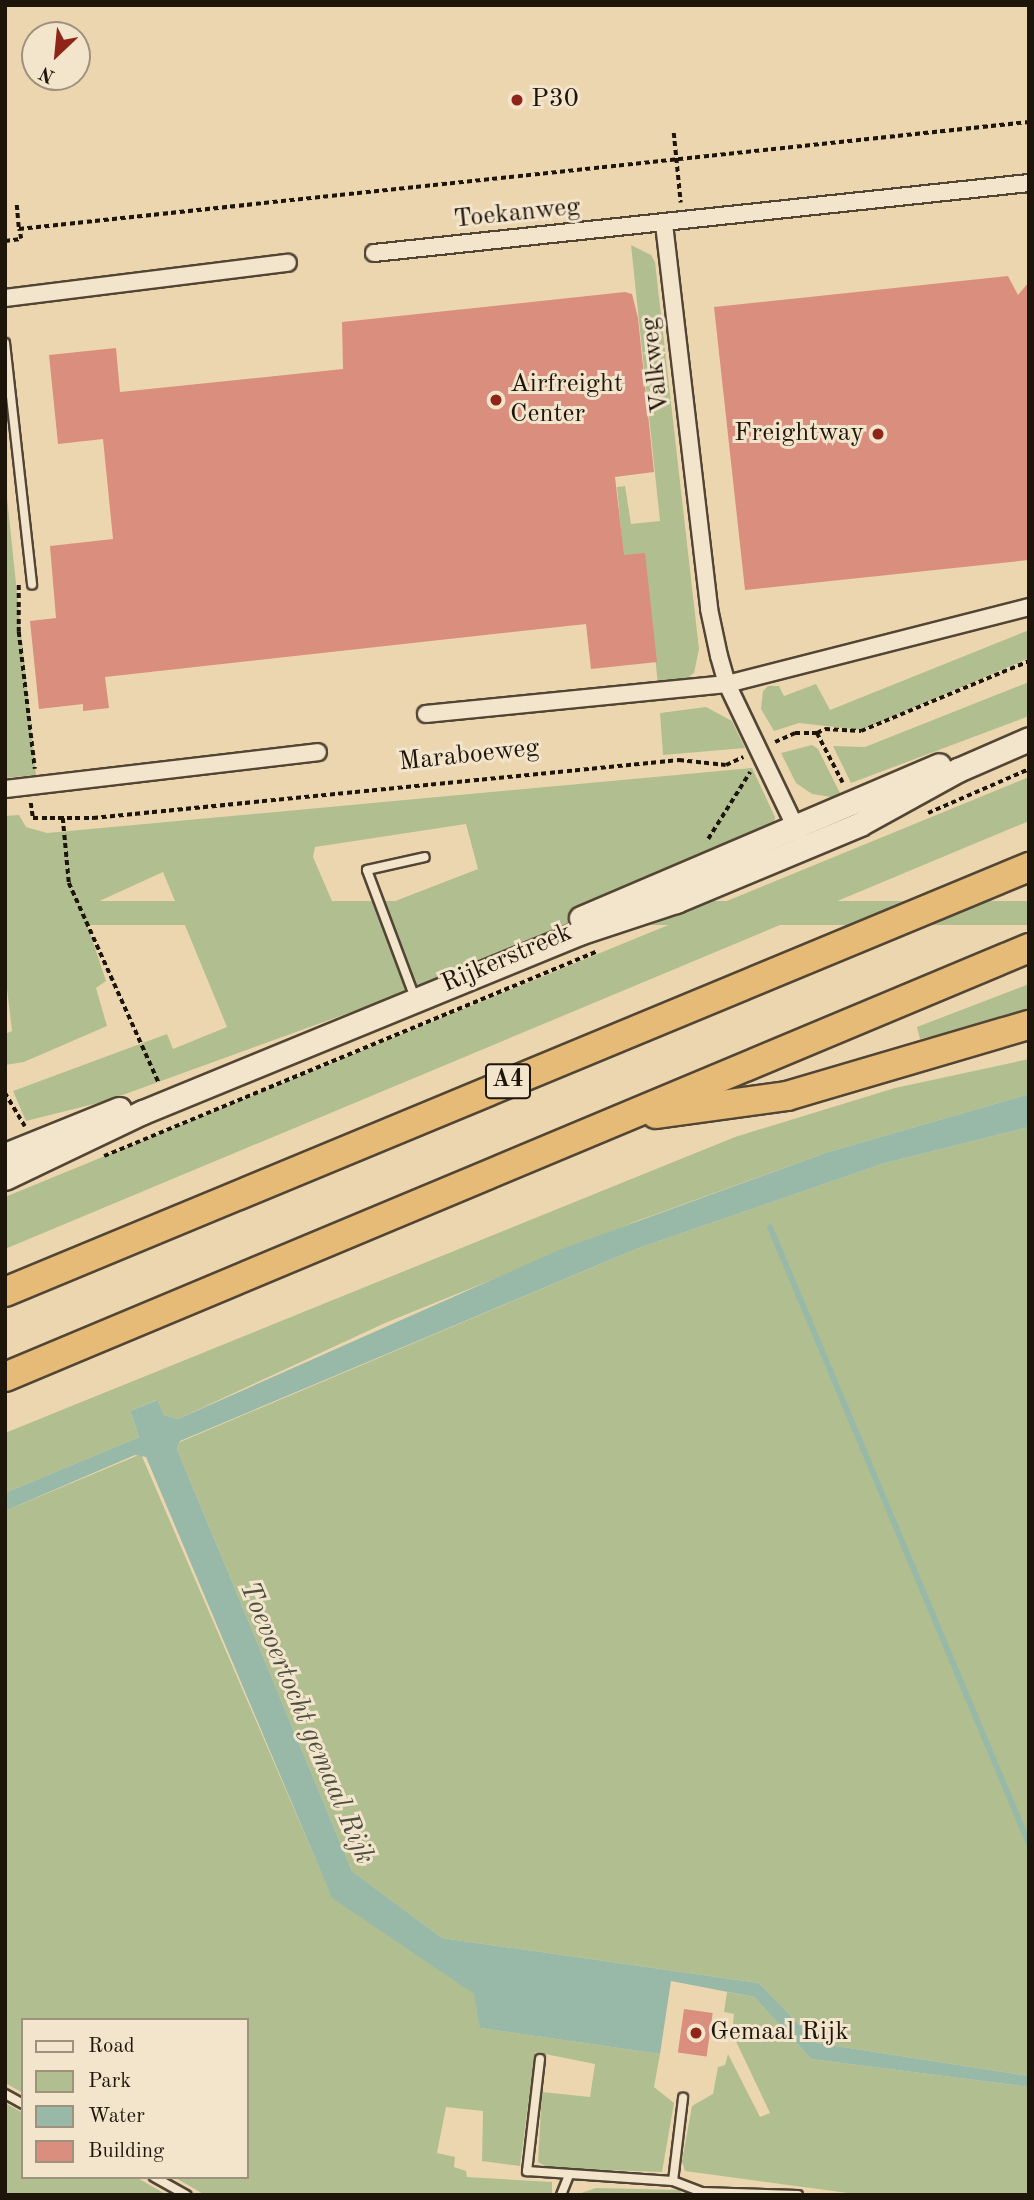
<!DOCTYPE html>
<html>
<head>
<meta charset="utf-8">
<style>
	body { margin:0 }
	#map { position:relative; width:1034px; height:2200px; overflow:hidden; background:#ecd6b0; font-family:"Old Standard TT",serif }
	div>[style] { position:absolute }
	.green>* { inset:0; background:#b1bf90; transform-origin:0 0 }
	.water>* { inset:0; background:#99b9a8 }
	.stream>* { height:6px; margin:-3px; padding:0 3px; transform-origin:3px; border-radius:3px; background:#99b9a8 }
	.building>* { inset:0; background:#da8e7e; transform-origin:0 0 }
	.path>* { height:3.5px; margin-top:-1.75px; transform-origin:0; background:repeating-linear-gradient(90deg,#1e150a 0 5px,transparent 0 8.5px) }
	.roads { filter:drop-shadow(2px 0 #524534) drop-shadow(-2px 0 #524534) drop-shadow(0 2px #524534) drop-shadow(0 -2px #524534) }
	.lane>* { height:8px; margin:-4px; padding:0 4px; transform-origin:4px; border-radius:4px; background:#f3e4cc }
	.street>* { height:16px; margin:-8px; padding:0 8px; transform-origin:8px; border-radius:8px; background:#f3e4cc }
	.secondary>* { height:23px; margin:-11.5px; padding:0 11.5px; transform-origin:11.5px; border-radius:11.5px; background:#f3e4cc }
	.highway>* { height:28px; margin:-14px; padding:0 14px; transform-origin:14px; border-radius:14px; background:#e6bb78 }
	.dots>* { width:19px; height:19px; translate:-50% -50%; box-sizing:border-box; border:4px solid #f3e4cc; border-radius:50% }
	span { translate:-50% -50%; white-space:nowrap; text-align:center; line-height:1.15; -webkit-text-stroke:6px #f3e4cc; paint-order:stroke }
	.shield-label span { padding:2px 5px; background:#f3e4cc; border:2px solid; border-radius:5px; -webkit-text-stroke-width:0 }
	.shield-label { font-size:24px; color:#1e150a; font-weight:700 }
	.poi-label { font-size:26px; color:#1e150a }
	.left { translate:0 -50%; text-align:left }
	.right { translate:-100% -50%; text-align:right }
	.street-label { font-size:26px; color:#1e150a }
	.water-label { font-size:28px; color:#494e41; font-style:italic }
	.frame { position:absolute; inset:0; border:7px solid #1e150a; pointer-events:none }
	.legend { position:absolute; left:21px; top:2018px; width:228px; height:161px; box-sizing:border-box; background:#f3e4cc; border:2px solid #9e917e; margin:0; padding:9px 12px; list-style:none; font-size:21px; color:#1e150a }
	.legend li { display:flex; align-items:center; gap:14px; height:35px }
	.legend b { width:35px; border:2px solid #9e917e }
	.north { position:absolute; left:21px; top:21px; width:70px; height:70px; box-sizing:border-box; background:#f3e4cc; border:2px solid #9e917e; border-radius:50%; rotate:206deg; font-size:19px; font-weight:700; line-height:28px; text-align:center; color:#1e150a }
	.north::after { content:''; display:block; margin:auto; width:24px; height:32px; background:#8f2418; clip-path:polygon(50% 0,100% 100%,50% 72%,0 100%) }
</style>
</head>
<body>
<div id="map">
	<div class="green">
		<div style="clip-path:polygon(631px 245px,651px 255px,655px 262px,699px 649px,694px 673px,686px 679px,658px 685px,645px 561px,624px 563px,617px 487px,625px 486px,631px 524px,660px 521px)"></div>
		<div style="clip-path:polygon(5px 478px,36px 775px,5px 778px)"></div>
		<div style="clip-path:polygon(1029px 630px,1029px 658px,862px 730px,799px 723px,774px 731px,761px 709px,763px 691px,768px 686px,779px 686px,784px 696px,816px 684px,830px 710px)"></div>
		<div style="clip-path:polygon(1029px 682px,1029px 716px,851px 783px,833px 746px,865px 747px)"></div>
		<div style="clip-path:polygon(706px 707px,732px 721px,745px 748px,663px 755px,660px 713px)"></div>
		<div style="clip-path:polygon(812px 745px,818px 749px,843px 799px,812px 794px,796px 783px,781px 753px)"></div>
		<div style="clip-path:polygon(evenodd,752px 768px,775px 817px,774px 825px,752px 845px,412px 990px,106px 1101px,26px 1121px,13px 1091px,167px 1034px,173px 1049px,227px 1027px,163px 872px,82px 909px,106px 981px,96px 988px,107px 1026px,24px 1062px,5px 1065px,5px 1034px,12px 1031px,5px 972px,5px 816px,19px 815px,26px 827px,47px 833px,752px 768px,466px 824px,478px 869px,341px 922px,313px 857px,315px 847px,466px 824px)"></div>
		<div style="clip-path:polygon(1029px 777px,1029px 821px,5px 1249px,5px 1197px)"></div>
		<div style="left:1029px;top:901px;width:24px;height:1006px;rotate:90deg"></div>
		<div style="clip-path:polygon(1029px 984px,1029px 1015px,920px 1039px,917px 1027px)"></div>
		<div style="clip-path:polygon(1029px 1059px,1029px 1094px,825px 1153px,637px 1221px,385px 1323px,178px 1419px,164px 1415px,156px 1400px,130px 1411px,139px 1437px,5px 1493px,5px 1433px,735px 1137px,895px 1088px)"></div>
		<div style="clip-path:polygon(1029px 1127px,1029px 2076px,817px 2043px,759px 1983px,442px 1938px,352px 1871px,177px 1449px,180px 1442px,636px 1249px,882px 1164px)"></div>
		<div style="clip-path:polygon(141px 1454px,332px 1897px,475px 1994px,481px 2028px,660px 2054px,654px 2087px,674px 2103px,662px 2172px,548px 2168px,538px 2162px,542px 2092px,590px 2097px,595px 2064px,535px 2052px,520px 2166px,482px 2161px,483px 2111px,446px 2107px,437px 2153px,455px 2157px,454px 2167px,466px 2171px,467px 2177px,552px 2182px,552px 2195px,205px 2195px,174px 2177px,247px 2177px,247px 2020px,23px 2020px,23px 2093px,5px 2083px,5px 1511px)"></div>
		<div style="clip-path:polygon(727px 1992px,754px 1997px,811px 2059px,1029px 2087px,1029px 2195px,863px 2195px,685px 2171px,682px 2161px,692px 2106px,713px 2094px,718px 2067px,725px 2065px,728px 2054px,760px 2117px,770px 2113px,732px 2033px,734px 2014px,724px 2012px)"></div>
		<div style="clip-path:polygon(5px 2103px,23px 2113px,23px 2177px,136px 2177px,167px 2195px,5px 2195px)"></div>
		<div style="clip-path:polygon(596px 2188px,679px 2190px,684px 2195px,575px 2195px)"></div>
	</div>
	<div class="water">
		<div style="clip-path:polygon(1029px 1094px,1029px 1127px,882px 1164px,636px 1249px,180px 1441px,177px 1449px,352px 1871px,442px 1938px,759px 1983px,817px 2043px,1029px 2076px,1029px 2087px,811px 2059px,754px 1997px,671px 1981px,660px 2054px,480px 2028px,474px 1994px,332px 1898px,146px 1457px,135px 1455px,5px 1511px,5px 1493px,139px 1437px,130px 1411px,157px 1400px,164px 1415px,178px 1419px,559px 1250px,825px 1153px)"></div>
	</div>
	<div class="stream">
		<div style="left:770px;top:1227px;width:669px;rotate:67.23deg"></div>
	</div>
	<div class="building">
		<div style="clip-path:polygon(1008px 276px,1018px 295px,1029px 282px,1029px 560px,745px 590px,714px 307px)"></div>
		<div style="clip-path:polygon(625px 292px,632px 294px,638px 318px,654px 472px,615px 477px,624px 555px,645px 553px,657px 662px,591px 669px,586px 624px,105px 677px,109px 708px,83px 711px,83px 704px,39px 709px,30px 621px,56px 618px,50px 546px,113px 539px,103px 439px,58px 444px,49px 355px,116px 348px,120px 392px,343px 369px,342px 322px)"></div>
		<div style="left:684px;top:2009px;width:29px;height:44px;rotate:8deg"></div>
	</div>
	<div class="path">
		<div style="left:674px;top:133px;width:70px;rotate:84.3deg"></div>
		<div style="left:17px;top:205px;width:24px;rotate:85deg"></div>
		<div style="left:5px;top:241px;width:16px;rotate:-7deg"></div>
		<div style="left:21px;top:239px;width:10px;rotate:-101deg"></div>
		<div style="left:19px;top:229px;width:1016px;rotate:-6.05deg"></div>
		<div style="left:19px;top:585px;width:47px;rotate:90deg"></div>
		<div style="left:19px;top:632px;width:138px;rotate:83.3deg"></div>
		<div style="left:817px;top:733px;width:9px;rotate:-27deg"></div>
		<div style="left:825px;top:729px;width:36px;rotate:3deg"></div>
		<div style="left:861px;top:731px;width:182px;rotate:-22.6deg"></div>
		<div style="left:775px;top:742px;width:22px;rotate:-24deg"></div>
		<div style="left:795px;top:733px;width:22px"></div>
		<div style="left:817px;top:733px;width:56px;rotate:62.5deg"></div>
		<div style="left:31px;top:803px;width:15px;rotate:82deg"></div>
		<div style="left:33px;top:818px;width:60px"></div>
		<div style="left:93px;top:818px;width:589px;rotate:-5.65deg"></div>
		<div style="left:679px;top:760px;width:47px;rotate:6.1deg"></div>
		<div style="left:726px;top:765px;width:19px;rotate:-25deg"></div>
		<div style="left:928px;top:813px;width:110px;rotate:-23.5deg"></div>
		<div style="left:63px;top:818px;width:65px;rotate:84.7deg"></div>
		<div style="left:69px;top:883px;width:219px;rotate:65.8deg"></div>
		<div style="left:708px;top:839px;width:79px;rotate:-57.9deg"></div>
		<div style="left:5px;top:1093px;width:39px;rotate:59deg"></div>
		<div style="left:104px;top:1156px;width:535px;rotate:-22.54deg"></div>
	</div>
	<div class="roads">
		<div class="lane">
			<div style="left:5px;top:343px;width:243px;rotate:83.6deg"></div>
			<div style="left:412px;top:990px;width:128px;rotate:-110.6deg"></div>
			<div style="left:367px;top:870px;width:59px;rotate:-12.6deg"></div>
			<div style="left:540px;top:2059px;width:113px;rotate:96.6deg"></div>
			<div style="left:527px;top:2171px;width:146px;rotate:3.9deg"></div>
			<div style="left:673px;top:2181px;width:30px;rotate:21deg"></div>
			<div style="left:701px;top:2192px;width:97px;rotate:1.8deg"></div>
			<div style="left:5px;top:2094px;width:21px;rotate:29deg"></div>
			<div style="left:154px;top:2177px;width:37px;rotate:29deg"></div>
			<div style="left:673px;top:2181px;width:84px;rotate:-83.1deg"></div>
			<div style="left:561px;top:2195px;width:22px;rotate:-68deg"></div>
		</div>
		<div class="street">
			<div style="left:664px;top:224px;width:388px;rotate:83.3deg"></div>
			<div style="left:709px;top:609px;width:48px;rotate:78deg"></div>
			<div style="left:719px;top:656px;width:29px;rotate:74deg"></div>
			<div style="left:727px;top:684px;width:166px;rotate:64.4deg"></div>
			<div style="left:374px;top:253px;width:659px;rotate:-6.1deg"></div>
			<div style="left:5px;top:298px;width:285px;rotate:-7.1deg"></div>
			<div style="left:426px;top:714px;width:302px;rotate:-5.7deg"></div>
			<div style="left:727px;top:684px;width:312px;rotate:-14.3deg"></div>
			<div style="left:5px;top:789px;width:315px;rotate:-6.7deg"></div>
		</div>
		<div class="secondary">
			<div style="left:581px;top:918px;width:389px;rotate:-23.1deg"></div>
			<div style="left:5px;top:1155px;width:123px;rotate:-22deg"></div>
			<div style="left:5px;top:1178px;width:153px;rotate:-25.6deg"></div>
			<div style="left:143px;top:1112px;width:471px;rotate:-22.3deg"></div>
			<div style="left:579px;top:933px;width:102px;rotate:-18.3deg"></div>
			<div style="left:676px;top:901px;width:199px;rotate:-22.7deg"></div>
			<div style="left:860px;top:824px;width:112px;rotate:-28.9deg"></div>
			<div style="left:958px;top:770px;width:77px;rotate:-23.6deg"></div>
		</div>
		<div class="highway">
			<div style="left:656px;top:1114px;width:132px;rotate:-7.8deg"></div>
			<div style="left:787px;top:1096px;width:252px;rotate:-16.4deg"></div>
			<div style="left:5px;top:1292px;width:1109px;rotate:-22.54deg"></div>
			<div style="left:5px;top:1377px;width:1110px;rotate:-22.73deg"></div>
		</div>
	</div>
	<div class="dots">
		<div style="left:517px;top:100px;background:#8f2418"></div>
		<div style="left:496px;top:400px;background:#8f2418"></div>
		<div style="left:878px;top:434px;background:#8f2418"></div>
		<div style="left:696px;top:2033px;background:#8f2418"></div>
	</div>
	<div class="shield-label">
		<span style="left:508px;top:1081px">A4</span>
	</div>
	<div class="poi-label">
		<span class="left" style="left:531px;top:100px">P30</span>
		<span class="left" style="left:510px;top:400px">Airfreight<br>Center</span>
		<span class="right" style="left:864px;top:434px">Freightway</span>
		<span class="left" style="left:710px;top:2033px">Gemaal Rijk</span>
	</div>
	<div class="street-label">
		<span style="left:517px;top:214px;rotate:-6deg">Toekanweg</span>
		<span style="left:656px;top:365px;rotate:-97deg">Valkweg</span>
		<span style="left:469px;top:756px;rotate:-6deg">Maraboeweg</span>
		<span style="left:507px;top:959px;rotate:-23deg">Rijkerstreek</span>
	</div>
	<div class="water-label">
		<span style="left:306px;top:1723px;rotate:67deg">Toevoertocht gemaal Rijk</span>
	</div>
	<div class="frame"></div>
	<ul class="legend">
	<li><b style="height:9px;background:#f3e4cc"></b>Road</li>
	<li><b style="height:19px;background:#b1bf90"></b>Park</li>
	<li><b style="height:19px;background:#99b9a8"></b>Water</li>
	<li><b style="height:19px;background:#da8e7e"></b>Building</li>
	</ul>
	<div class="north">N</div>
</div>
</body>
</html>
